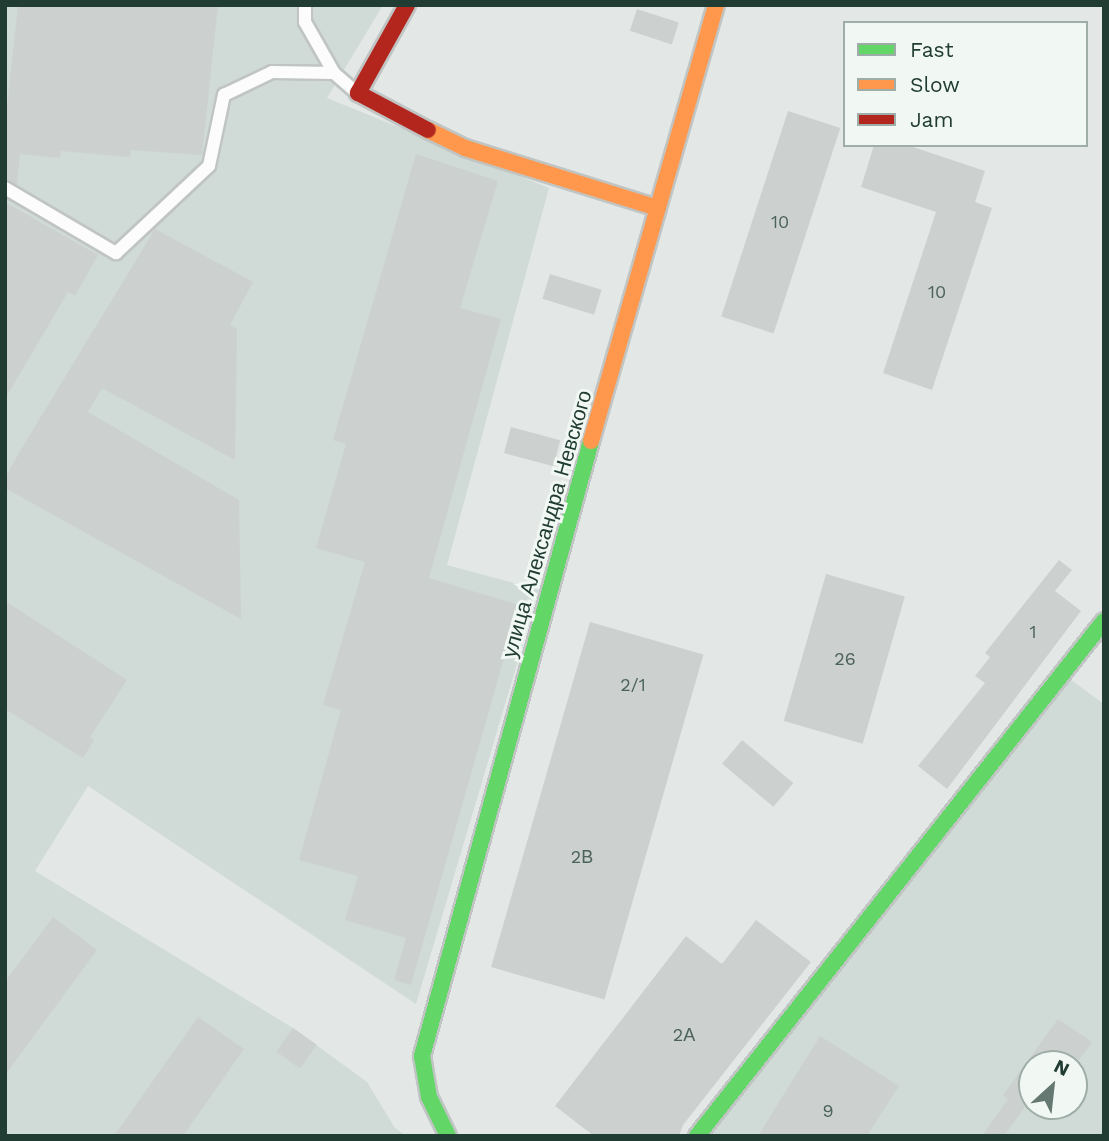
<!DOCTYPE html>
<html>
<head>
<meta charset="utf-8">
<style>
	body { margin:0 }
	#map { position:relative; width:1109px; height:1141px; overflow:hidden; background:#e3e8e6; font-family:"Work Sans",sans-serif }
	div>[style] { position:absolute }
	.built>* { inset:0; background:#d0dad6 }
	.building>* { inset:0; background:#ccd1cf; transform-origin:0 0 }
	.roads { filter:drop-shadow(2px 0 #c0c5c3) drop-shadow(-2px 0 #c0c5c3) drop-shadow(0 2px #c0c5c3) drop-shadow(0 -2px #c0c5c3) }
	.lane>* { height:12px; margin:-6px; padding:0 6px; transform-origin:6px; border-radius:6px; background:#fbfcfb }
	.fast>* { height:16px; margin:-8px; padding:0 8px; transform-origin:8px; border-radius:8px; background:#63d668 }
	.slow>* { height:16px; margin:-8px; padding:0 8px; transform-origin:8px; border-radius:8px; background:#ff974d }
	.jam>* { height:16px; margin:-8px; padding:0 8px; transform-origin:8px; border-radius:8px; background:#b3261e }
	span { translate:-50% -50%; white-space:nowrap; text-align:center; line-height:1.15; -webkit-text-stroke:6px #f1f8f4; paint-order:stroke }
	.number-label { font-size:18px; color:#4c625b }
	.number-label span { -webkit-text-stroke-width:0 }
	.street-label { font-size:21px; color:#213c33 }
	.frame { position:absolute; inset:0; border:7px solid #213c33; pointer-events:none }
	.legend { position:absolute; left:843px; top:21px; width:245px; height:126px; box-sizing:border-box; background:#f1f8f4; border:2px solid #9eada7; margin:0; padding:9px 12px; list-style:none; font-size:21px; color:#213c33 }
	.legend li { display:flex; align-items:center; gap:14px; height:35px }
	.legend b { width:35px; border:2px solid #9eada7 }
	.north { position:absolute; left:1018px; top:1050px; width:70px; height:70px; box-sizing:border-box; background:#f1f8f4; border:2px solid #9eada7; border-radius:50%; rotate:27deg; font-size:19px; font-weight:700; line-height:28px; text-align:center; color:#213c33 }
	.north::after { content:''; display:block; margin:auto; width:24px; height:32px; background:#657872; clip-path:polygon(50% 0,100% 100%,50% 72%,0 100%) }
</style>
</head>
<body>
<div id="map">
	<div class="built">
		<div style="clip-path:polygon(5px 5px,383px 5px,327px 98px,549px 188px,447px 565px,539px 590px,416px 1004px,88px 786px,35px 871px,293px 1028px,367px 1082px,395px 1128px,406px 1136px,5px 1136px)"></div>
		<div style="clip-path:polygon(evenodd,1071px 680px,1104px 704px,1104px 1136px,705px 1136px,1071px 680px,1032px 1064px,1074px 1064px,1074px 1106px,1032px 1106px,1032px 1064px)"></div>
	</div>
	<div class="building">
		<div style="clip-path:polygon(18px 5px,218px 5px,202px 155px,131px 150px,130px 157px,61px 151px,60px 158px,20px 154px,17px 185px,5px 179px,5px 125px)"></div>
		<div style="left:637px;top:9px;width:44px;height:23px;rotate:18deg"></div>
		<div style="left:788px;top:111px;width:55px;height:216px;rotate:18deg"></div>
		<div style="clip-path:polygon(874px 145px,907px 145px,985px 171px,975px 202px,992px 208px,932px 390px,883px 373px,936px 212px,861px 187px)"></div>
		<div style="clip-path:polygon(416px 154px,498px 181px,460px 308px,501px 319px,429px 578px,519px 605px,411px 985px,394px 980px,406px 938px,345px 920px,358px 876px,299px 860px,341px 710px,323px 705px,365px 562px,316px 548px,346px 444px,333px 440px)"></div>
		<div style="clip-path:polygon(5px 202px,98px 255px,75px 296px,68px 292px,5px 399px)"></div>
		<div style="clip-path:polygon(155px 229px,253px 282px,230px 325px,237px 329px,235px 460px,102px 388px,88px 412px,239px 500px,241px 619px,5px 488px,5px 478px,20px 451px)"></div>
		<div style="left:550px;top:274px;width:54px;height:26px;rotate:17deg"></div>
		<div style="left:511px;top:427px;width:51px;height:27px;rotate:15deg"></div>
		<div style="clip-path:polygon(1059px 560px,1072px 570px,1055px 591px,1081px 611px,947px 789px,918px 766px,985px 683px,975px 676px,990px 657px,985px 653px)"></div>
		<div style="left:826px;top:574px;width:82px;height:153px;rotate:16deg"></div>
		<div style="clip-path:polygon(5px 601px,127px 680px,90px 737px,94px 740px,83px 758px,5px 709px)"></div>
		<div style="left:590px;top:622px;width:118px;height:359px;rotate:16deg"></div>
		<div style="left:742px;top:740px;width:67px;height:31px;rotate:40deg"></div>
		<div style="clip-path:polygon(53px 917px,97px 950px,5px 1075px,5px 982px)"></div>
		<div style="clip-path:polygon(756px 920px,811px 962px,683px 1125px,679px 1136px,594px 1136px,555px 1106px,686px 936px,722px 964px)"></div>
		<div style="clip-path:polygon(198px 1017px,244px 1049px,183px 1136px,114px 1136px)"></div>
		<div style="clip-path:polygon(1058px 1019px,1092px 1042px,1076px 1064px,1032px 1064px,1032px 1097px,1004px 1136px,982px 1136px,1008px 1099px,1003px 1095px)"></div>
		<div style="left:293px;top:1028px;width:29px;height:29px;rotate:35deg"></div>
		<div style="clip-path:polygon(820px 1036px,899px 1086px,867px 1136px,758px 1136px)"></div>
	</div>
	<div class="roads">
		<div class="lane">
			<div style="left:305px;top:5px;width:17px;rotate:90deg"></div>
			<div style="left:305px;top:22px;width:59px;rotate:60.4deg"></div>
			<div style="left:334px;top:73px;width:29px;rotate:41deg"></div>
			<div style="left:5px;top:188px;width:129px;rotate:30.4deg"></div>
			<div style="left:116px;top:253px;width:127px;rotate:-43.1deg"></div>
			<div style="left:209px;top:166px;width:73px;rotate:-78.1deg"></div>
			<div style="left:224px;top:95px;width:53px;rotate:-25.6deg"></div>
			<div style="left:272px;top:72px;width:62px;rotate:0.9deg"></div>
		</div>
		<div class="fast">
			<div style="left:448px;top:1136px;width:43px;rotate:-116deg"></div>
			<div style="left:429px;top:1097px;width:42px;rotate:-99.7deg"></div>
			<div style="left:422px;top:1056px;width:638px;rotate:-74.63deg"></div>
			<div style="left:697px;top:1136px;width:656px;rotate:-51.68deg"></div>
		</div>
		<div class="slow">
			<div style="left:428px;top:130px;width:41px;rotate:25.9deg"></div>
			<div style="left:465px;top:148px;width:202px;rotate:17.3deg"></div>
			<div style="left:591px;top:441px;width:454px;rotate:-74deg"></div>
		</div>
		<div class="jam">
			<div style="left:407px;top:5px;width:101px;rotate:119.1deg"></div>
			<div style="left:358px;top:93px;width:79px;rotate:27.9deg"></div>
		</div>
	</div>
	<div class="number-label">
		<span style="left:780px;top:222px">10</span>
		<span style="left:937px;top:292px">10</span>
		<span style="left:1033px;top:632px">1</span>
		<span style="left:845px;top:659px">26</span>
		<span style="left:633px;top:685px">2/1</span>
		<span style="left:582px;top:857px">2В</span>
		<span style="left:684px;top:1035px">2А</span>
		<span style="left:828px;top:1111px">9</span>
	</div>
	<div class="street-label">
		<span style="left:547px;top:524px;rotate:-74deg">улица Александра Невского</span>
	</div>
	<div class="frame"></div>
	<ul class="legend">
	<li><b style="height:9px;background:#63d668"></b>Fast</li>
	<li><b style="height:9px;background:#ff974d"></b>Slow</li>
	<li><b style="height:9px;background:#b3261e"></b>Jam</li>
	</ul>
	<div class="north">N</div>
</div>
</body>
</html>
